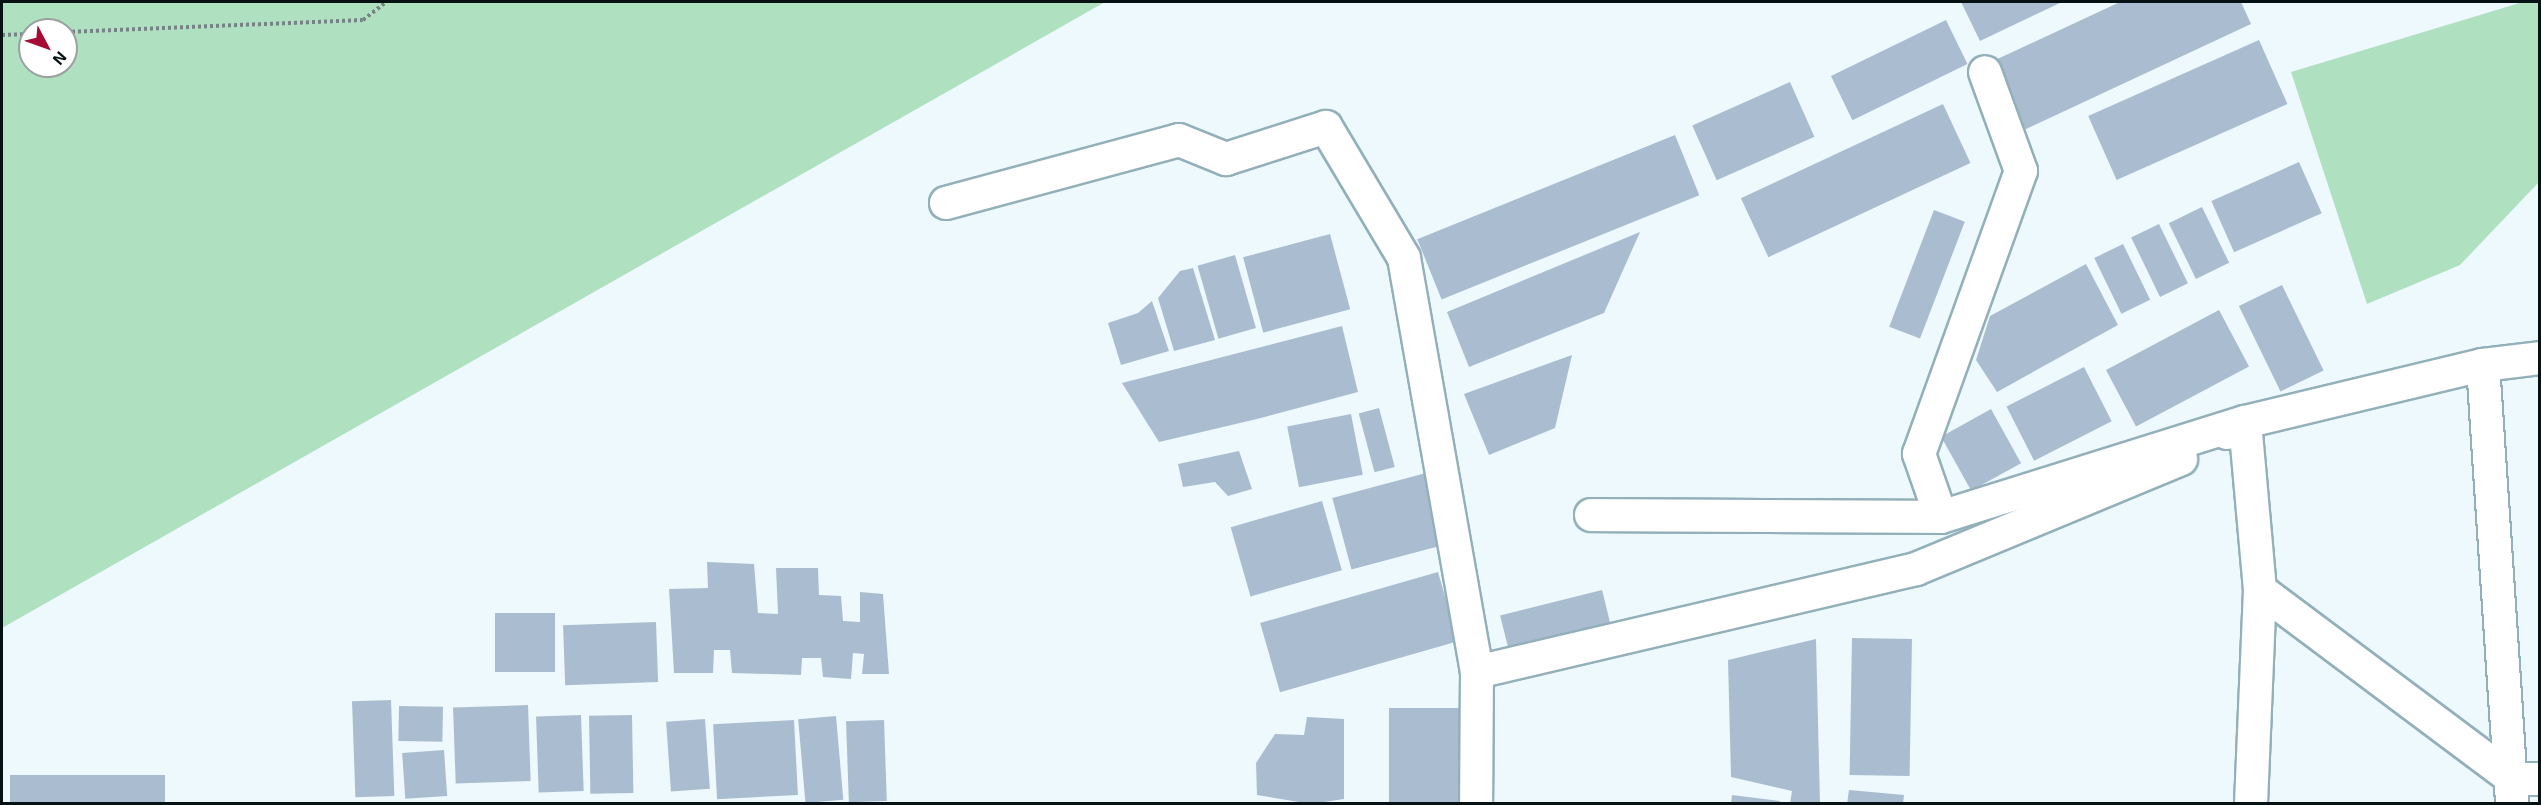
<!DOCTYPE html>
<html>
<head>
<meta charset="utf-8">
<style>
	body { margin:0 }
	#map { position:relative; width:2541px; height:805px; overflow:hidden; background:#edf9fd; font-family:"Exo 2",sans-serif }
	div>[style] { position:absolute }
	.green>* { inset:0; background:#afe0c0 }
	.building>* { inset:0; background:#aabdd0; transform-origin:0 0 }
	.path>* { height:4px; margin-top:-2px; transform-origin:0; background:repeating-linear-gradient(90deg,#768285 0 3px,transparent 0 6px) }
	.roads { filter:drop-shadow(2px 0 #93b0ba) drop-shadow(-2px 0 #93b0ba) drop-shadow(0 2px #93b0ba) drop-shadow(0 -2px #93b0ba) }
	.street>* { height:32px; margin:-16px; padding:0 16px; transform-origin:16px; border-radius:16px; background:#fff }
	span { translate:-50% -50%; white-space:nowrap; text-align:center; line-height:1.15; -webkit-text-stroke:4.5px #fff; paint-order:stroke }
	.frame { position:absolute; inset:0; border:3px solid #061114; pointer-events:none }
	.north { position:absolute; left:18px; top:18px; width:60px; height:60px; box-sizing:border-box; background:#fff; border:2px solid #9ba0a1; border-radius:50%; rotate:131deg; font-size:16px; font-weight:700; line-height:24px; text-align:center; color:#061114 }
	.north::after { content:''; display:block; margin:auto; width:21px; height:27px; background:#a60b34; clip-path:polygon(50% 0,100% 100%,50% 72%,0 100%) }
</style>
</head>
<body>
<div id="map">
	<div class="green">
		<div style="clip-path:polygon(evenodd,2px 2px,1105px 2px,2px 628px,2px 2px,30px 30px,66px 30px,66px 66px,30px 66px,30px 30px)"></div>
		<div style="clip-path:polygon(2523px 2px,2539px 2px,2539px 182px,2460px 265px,2367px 304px,2291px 72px)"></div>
	</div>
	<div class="building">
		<div style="clip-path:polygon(1961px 2px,2062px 2px,1980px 41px)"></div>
		<div style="clip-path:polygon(2120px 2px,2241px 2px,2251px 24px,2024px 130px,1993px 61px)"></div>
		<div style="left:1946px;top:20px;width:49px;height:128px;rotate:64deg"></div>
		<div style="left:2259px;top:40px;width:70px;height:187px;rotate:66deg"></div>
		<div style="left:1790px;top:82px;width:60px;height:107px;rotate:66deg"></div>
		<div style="left:1943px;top:104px;width:65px;height:223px;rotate:65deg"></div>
		<div style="left:1675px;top:135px;width:65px;height:278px;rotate:68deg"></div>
		<div style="left:2299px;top:162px;width:56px;height:96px;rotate:66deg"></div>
		<div style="left:2202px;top:207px;width:62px;height:37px;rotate:64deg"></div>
		<div style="left:1934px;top:210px;width:33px;height:125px;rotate:21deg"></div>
		<div style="left:2159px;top:224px;width:66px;height:31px;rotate:64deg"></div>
		<div style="clip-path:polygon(1640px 232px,1604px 313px,1469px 367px,1447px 312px)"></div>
		<div style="left:1330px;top:234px;width:78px;height:90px;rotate:75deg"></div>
		<div style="left:2123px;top:244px;width:62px;height:32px;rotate:64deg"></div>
		<div style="left:1235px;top:255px;width:76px;height:39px;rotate:74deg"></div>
		<div style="clip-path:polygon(2086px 264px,2118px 325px,1997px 392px,1976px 360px,1990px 316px)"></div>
		<div style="clip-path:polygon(1193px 268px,1215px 340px,1174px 351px,1158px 298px,1180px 271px)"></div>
		<div style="left:2282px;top:285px;width:95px;height:48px;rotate:64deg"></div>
		<div style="clip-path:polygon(1152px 301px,1169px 351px,1121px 365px,1108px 323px,1138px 313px)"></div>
		<div style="left:2219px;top:310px;width:64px;height:128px;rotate:62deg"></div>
		<div style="clip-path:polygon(1342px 326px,1358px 392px,1257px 419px,1159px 442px,1122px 383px)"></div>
		<div style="clip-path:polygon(1572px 355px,1555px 428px,1489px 455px,1464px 394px)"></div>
		<div style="left:2084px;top:367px;width:61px;height:87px;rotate:63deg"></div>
		<div style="left:1379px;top:408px;width:61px;height:21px;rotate:75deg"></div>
		<div style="left:1991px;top:409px;width:62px;height:57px;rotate:61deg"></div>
		<div style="left:1351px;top:414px;width:62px;height:65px;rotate:79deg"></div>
		<div style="clip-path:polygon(1239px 451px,1252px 489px,1228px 496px,1215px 482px,1183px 487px,1178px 464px)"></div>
		<div style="left:1426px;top:473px;width:74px;height:97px;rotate:75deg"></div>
		<div style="left:1322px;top:501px;width:72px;height:95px;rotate:74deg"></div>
		<div style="clip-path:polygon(707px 562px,754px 564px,758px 613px,778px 614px,776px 568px,818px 568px,819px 595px,841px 596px,843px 621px,860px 622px,860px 592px,883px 594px,889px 674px,862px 674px,864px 654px,853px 653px,851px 679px,823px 677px,821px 658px,802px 658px,801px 675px,732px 673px,730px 650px,714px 650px,713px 673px,674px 673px,669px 589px,708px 588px)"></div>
		<div style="left:1438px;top:572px;width:72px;height:185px;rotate:74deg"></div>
		<div style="left:1602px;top:590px;width:37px;height:105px;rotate:76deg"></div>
		<div style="left:495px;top:613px;width:60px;height:59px"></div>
		<div style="left:656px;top:622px;width:60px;height:93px;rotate:88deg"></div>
		<div style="left:1852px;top:638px;width:60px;height:137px;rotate:1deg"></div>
		<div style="clip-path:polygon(1816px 639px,1820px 804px,1790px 804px,1792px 791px,1731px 777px,1728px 660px)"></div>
		<div style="left:391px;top:700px;width:96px;height:39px;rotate:88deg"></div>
		<div style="left:528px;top:705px;width:76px;height:75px;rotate:88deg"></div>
		<div style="left:399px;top:706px;width:44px;height:35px;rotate:1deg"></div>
		<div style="left:1389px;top:708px;width:72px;height:96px"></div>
		<div style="left:581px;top:715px;width:76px;height:45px;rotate:88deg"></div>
		<div style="left:632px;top:715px;width:78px;height:43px;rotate:89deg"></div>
		<div style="left:836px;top:716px;width:84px;height:38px;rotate:85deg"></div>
		<div style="clip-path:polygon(1307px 717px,1344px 719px,1344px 799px,1311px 804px,1257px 795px,1256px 763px,1275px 734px,1304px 735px)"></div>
		<div style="left:705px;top:719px;width:70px;height:39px;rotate:86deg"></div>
		<div style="left:794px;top:720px;width:75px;height:81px;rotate:87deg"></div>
		<div style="left:884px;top:720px;width:81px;height:38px;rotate:88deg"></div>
		<div style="left:444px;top:750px;width:46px;height:42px;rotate:86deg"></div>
		<div style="left:10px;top:775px;width:155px;height:29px"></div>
		<div style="clip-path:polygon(1849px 790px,1904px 795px,1903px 804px,1847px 804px)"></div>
		<div style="clip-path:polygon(1732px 795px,1780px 801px,1780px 804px,1731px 804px)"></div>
	</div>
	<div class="path">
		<div style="left:66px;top:32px;width:297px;rotate:-2.3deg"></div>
		<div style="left:363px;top:20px;width:29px;rotate:-38deg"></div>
		<div style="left:2px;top:35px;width:28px;rotate:-2deg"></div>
	</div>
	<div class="roads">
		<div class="street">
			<div style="left:946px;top:203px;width:241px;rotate:-15.1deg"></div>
			<div style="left:1179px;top:140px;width:51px;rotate:22deg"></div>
			<div style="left:1226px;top:159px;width:105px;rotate:-17.7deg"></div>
			<div style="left:1326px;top:127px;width:152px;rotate:59.2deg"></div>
			<div style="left:1404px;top:258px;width:420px;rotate:80deg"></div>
			<div style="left:1477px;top:672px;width:132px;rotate:90.4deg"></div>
			<div style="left:2483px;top:365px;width:440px;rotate:86.2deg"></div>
			<div style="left:2227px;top:433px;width:21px;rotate:-31deg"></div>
			<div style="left:2245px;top:422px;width:245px;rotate:-13.5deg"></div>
			<div style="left:2483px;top:365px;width:57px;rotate:-7deg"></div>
			<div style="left:1591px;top:515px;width:350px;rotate:0.3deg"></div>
			<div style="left:1941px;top:517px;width:318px;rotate:-17.4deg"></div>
			<div style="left:2245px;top:422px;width:169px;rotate:84.9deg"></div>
			<div style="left:2260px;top:590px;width:316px;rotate:36.8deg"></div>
			<div style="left:2513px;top:779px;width:27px"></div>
			<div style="left:1941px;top:517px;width:67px;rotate:-109.2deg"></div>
			<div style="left:1919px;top:454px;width:301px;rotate:-70.2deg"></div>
			<div style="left:2021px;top:171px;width:105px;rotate:-110deg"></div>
			<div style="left:1477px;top:672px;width:451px;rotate:-13.2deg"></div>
			<div style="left:1916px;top:569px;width:287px;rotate:-22.5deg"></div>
			<div style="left:2251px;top:804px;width:214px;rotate:-87.6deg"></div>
		</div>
	</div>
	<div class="frame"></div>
	<div class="north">N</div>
</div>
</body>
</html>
